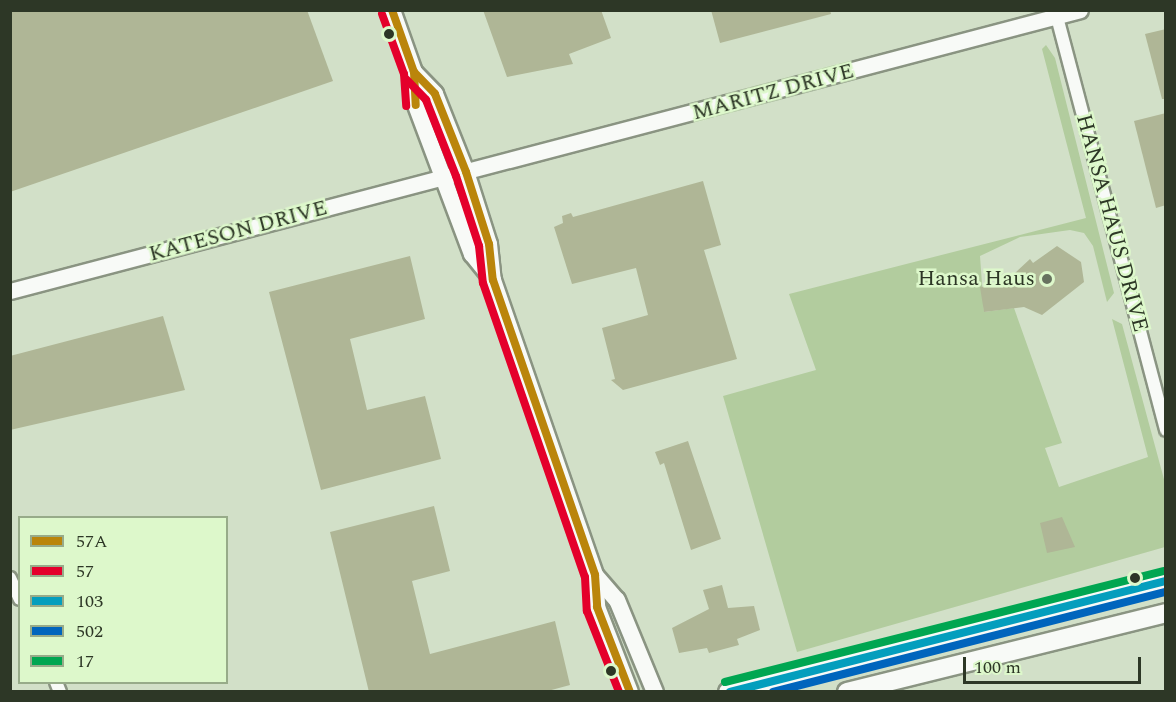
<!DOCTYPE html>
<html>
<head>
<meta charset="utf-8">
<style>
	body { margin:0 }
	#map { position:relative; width:1176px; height:702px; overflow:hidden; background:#d2e0c8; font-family:Spectral,serif }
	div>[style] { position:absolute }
	.green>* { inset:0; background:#b2cc9e }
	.building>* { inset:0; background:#afb696 }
	.roads { filter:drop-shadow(2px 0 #8a9482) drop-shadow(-2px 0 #8a9482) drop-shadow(0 2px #8a9482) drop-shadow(0 -2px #8a9482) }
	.minor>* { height:12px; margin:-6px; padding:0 6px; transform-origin:6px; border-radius:6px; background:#f8faf7 }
	.tertiary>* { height:15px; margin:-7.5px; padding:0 7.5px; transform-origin:7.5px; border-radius:7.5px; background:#f8faf7 }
	.secondary>* { height:16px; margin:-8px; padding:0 8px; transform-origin:8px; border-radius:8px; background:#f8faf7 }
	.primary>* { height:18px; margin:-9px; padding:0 9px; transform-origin:9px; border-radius:9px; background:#f8faf7 }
	.bus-1>* { height:8px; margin:-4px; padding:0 4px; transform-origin:4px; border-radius:4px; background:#ba850b }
	.bus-2>* { height:8px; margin:-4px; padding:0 4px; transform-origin:4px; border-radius:4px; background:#e4002b }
	.bus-3>* { height:8px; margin:-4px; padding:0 4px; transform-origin:4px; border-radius:4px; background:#049ebd }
	.bus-4>* { height:8px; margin:-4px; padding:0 4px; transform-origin:4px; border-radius:4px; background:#0065bd }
	.bus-5>* { height:8px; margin:-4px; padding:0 4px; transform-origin:4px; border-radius:4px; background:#00a651 }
	.dots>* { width:16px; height:16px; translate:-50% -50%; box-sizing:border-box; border:3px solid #ddf8cb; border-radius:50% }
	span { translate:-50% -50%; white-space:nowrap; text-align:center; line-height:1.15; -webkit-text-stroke:5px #ddf8cb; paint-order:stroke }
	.street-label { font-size:22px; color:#2d3726 }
	.poi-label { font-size:22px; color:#2d3726 }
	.right { translate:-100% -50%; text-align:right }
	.frame { position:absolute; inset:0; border:12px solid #2d3726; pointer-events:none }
	.legend { position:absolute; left:18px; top:516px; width:210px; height:168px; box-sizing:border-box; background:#ddf8cb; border:2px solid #97ab89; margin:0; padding:8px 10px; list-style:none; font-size:18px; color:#2d3726 }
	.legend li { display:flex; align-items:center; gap:12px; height:30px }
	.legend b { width:30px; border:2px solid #97ab89 }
	.scale { position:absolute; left:963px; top:657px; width:178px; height:27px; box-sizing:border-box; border:3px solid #2d3726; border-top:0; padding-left:8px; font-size:18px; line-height:21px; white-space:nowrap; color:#2d3726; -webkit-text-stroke:4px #ddf8cb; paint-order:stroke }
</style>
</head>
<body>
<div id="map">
	<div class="green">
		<div style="clip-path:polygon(1046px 45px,1055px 58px,1114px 293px,1107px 302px,1093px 246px,1084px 233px,1070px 230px,1020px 237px,980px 256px,984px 312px,1014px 308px,1062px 443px,1045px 448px,1059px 487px,1148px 457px,1112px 319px,1122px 324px,1165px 483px,1165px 547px,797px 652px,723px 396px,816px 370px,789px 294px,1086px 218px,1042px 49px)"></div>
	</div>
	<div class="building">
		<div style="clip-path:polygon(10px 10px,307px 10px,333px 81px,10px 192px)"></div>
		<div style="clip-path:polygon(483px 10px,601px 10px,611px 38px,569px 54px,573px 64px,507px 77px)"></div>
		<div style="clip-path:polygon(711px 10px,830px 10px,831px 14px,720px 43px)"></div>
		<div style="clip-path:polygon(1166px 29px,1166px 99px,1162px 99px,1145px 34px)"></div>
		<div style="clip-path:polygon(1166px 113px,1166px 205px,1156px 208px,1134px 121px)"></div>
		<div style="clip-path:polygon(703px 181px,721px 245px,704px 250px,737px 359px,623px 390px,611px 380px,615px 379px,602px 328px,648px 315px,636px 268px,572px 284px,554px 227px,563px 223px,562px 216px,571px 213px,573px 217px)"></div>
		<div style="clip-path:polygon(1057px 246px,1081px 262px,1084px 282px,1042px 315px,1024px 307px,984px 312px,980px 287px,1002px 285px,1030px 259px,1033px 263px)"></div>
		<div style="clip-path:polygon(410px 256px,425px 319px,350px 339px,367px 410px,425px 396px,441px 459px,321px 490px,269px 292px)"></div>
		<div style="clip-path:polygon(163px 316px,185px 390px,10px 430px,10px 356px)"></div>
		<div style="clip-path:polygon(688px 441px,721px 539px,691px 550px,664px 463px,660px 465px,655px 452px)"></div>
		<div style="clip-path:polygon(434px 506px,450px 571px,412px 581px,430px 654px,555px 621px,570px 685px,544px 692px,369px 692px,330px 532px)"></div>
		<div style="clip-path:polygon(1062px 517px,1075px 547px,1047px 553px,1040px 523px)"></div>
		<div style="clip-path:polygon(722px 585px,728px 608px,754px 606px,760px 630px,737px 639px,739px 645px,709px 653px,707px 648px,679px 653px,672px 628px,709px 609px,703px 590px)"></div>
	</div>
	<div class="roads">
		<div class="minor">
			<div style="left:1057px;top:17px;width:427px;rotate:75.2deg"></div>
			<div style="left:10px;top:578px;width:23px;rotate:65deg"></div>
			<div style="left:56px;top:682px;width:11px;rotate:68deg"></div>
		</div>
		<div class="tertiary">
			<div style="left:10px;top:291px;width:1106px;rotate:-14.71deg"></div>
		</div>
		<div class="secondary">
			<div style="left:392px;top:10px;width:66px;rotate:70.5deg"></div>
			<div style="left:414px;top:72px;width:28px;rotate:90deg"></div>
			<div style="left:414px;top:100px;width:165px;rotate:69.4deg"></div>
			<div style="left:472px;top:254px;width:33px;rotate:51deg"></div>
			<div style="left:414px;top:72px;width:30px;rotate:46deg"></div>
			<div style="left:435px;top:94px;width:84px;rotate:68.3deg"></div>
			<div style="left:466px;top:172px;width:76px;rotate:72.3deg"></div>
			<div style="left:489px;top:244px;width:36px;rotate:84deg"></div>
			<div style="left:493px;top:280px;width:312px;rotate:70.9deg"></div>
			<div style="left:595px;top:575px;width:32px;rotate:86deg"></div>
			<div style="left:597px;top:607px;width:91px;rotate:68.8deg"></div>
			<div style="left:595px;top:575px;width:33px;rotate:49deg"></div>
			<div style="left:617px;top:600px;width:100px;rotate:67.6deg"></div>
		</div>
		<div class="primary">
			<div style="left:728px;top:692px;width:452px;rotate:-14.2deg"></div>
			<div style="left:847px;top:692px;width:329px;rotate:-13.9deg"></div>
		</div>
	</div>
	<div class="bus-1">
		<div style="left:392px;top:10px;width:66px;rotate:70.5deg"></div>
		<div style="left:414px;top:72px;width:33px;rotate:87deg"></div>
		<div style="left:414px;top:72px;width:30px;rotate:46deg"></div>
		<div style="left:435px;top:94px;width:84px;rotate:68.3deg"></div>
		<div style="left:466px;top:172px;width:76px;rotate:72.3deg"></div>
		<div style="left:489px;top:244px;width:36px;rotate:84deg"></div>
		<div style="left:493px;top:280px;width:312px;rotate:70.9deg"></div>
		<div style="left:595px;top:575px;width:32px;rotate:86deg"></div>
		<div style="left:597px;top:607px;width:91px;rotate:68.8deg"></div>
	</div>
	<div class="bus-2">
		<div style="left:382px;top:14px;width:64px;rotate:69.9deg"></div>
		<div style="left:404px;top:74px;width:32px;rotate:86deg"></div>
		<div style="left:406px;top:79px;width:29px;rotate:46deg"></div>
		<div style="left:426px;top:100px;width:82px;rotate:68.5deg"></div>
		<div style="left:456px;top:176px;width:74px;rotate:71.8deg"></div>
		<div style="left:479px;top:246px;width:37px;rotate:84deg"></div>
		<div style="left:483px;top:283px;width:311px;rotate:70.9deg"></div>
		<div style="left:585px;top:577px;width:34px;rotate:87deg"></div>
		<div style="left:587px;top:611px;width:87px;rotate:68.4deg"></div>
	</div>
	<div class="bus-3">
		<div style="left:730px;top:692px;width:450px;rotate:-14.3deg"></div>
	</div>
	<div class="bus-4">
		<div style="left:773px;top:692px;width:406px;rotate:-14.3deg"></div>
	</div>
	<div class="bus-5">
		<div style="left:725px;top:682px;width:452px;rotate:-14.2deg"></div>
	</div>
	<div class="dots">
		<div style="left:389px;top:34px;background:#2d3726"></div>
		<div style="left:1047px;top:279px;background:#67725f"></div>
		<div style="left:1135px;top:578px;background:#2d3726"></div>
		<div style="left:611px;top:671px;background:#2d3726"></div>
	</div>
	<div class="street-label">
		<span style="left:773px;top:92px;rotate:-15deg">MARITZ DRIVE</span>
		<span style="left:1112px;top:223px;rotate:75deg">HANSA HAUS DRIVE</span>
		<span style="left:238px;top:231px;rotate:-15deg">KATESON DRIVE</span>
	</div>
	<div class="poi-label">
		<span class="right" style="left:1035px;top:279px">Hansa Haus</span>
	</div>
	<div class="frame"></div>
	<ul class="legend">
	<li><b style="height:8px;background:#ba850b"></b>57A</li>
	<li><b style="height:8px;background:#e4002b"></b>57</li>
	<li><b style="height:8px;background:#049ebd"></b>103</li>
	<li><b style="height:8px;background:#0065bd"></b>502</li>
	<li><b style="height:8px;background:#00a651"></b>17</li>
	</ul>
	<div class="scale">100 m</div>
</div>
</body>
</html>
